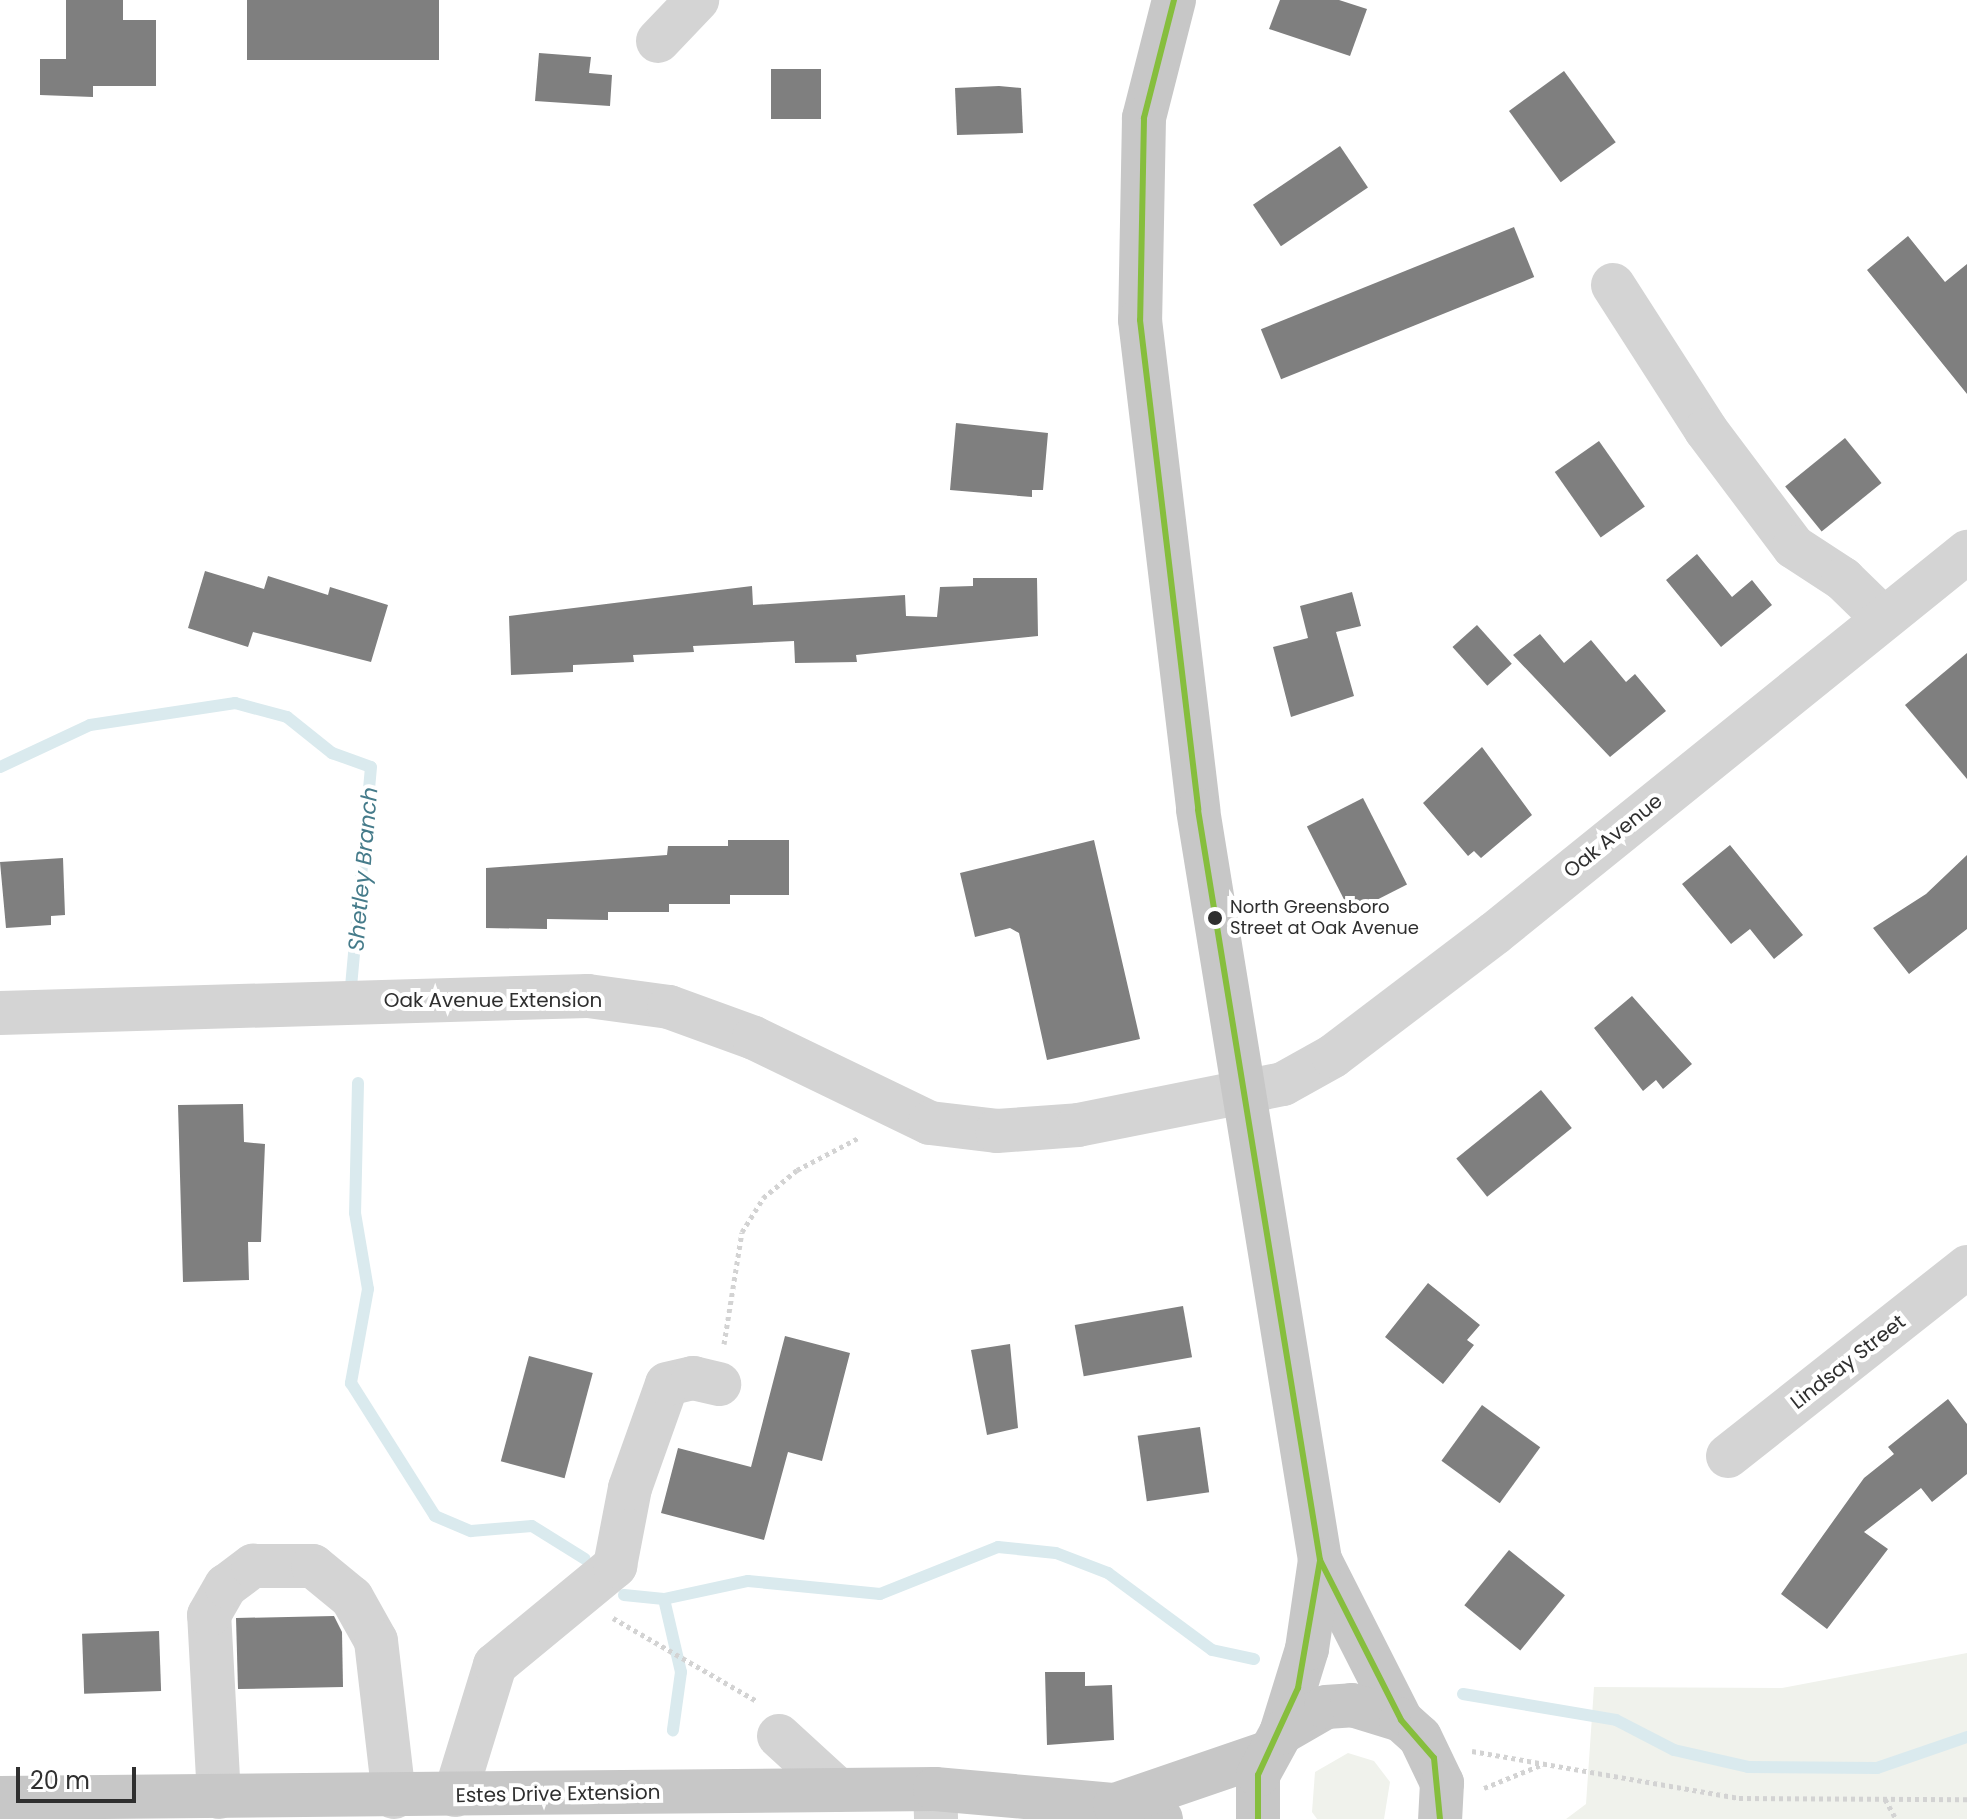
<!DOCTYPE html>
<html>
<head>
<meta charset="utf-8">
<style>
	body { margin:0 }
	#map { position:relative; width:1967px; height:1819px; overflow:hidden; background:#fff; font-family:Poppins,sans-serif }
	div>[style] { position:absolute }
	.green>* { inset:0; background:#f0f2ec }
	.stream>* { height:12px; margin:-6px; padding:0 6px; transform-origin:6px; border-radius:6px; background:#daeaee }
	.building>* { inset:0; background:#7f7f7f; transform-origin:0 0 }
	.path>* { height:5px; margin-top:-2.5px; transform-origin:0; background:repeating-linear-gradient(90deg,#d3d3d3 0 4px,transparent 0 8px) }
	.minor>* { height:44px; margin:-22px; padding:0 22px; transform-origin:22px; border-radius:22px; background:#d4d4d4 }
	.major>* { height:44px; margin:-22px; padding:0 22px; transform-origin:22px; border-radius:22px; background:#c7c7c7 }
	.bus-1>* { height:6px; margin:-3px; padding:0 3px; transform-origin:3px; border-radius:3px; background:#86be3d }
	.dots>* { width:22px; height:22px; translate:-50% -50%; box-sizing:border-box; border:4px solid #fff; border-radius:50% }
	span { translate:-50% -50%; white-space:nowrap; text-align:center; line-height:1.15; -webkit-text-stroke:8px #fff; paint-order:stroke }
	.bus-label { font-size:18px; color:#2f2f2f }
	.left { translate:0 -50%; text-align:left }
	.street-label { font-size:20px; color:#2f2f2f }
	.water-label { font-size:22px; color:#457b8a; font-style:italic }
	.scale { position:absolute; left:16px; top:1767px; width:120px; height:36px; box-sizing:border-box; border:4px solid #2f2f2f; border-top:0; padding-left:10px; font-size:24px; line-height:28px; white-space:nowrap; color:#2f2f2f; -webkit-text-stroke:6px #fff; paint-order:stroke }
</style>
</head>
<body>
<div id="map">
	<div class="green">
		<div style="clip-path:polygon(1967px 1653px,1967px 1819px,1566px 1819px,1586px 1804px,1594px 1687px,1782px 1688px)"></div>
		<div style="clip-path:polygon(1348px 1753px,1374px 1761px,1390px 1782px,1384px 1819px,1317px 1819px,1312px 1812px,1315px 1772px)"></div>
	</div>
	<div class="stream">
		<div style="left:0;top:767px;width:99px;rotate:-25deg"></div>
		<div style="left:90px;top:725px;width:147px;rotate:-8.6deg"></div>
		<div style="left:235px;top:703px;width:54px;rotate:15.1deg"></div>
		<div style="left:287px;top:717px;width:58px;rotate:38.7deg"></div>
		<div style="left:332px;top:753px;width:41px;rotate:19.7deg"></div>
		<div style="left:371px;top:767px;width:219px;rotate:95.2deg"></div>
		<div style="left:358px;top:1083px;width:130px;rotate:91.3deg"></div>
		<div style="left:355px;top:1213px;width:77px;rotate:80.3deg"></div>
		<div style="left:368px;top:1289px;width:96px;rotate:100.3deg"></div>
		<div style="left:351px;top:1383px;width:157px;rotate:57.7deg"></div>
		<div style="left:435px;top:1516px;width:39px;rotate:23deg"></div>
		<div style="left:471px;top:1531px;width:61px;rotate:-4.7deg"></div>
		<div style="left:532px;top:1526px;width:62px;rotate:31.9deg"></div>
		<div style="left:624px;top:1595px;width:40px;rotate:5.7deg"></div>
		<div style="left:664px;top:1599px;width:86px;rotate:-12.1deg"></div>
		<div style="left:748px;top:1581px;width:133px;rotate:5.6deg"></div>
		<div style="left:880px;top:1594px;width:127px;rotate:-21.7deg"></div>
		<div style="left:998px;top:1547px;width:58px;rotate:5.9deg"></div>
		<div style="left:1056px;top:1553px;width:56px;rotate:21deg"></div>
		<div style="left:1108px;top:1573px;width:129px;rotate:36.5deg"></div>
		<div style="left:1212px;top:1650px;width:43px;rotate:12.1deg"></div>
		<div style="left:664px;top:1599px;width:75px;rotate:76.9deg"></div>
		<div style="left:681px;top:1672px;width:59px;rotate:97.9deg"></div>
		<div style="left:1463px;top:1694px;width:155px;rotate:9.6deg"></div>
		<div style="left:1616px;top:1720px;width:65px;rotate:27.3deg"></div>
		<div style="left:1674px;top:1750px;width:76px;rotate:12.9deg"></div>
		<div style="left:1748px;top:1767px;width:129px;rotate:0.4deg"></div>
		<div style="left:1877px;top:1768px;width:95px;rotate:-19deg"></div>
	</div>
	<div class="building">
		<div style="clip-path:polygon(66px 0,123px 0,123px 20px,156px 20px,156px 86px,93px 86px,93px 97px,40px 95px,40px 59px,66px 59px)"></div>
		<div style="left:247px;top:0;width:192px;height:60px"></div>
		<div style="clip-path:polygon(1280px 0,1339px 0,1367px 9px,1350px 56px,1269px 29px)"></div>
		<div style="clip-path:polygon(539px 53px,591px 57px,589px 73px,612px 75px,610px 106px,535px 101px)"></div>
		<div style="left:771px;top:69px;width:50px;height:50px"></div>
		<div style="left:1564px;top:71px;width:88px;height:68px;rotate:54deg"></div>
		<div style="clip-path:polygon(999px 86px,1021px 88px,1023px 133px,957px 135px,955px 88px)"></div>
		<div style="left:1340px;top:146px;width:50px;height:105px;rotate:56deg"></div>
		<div style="left:1514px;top:227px;width:54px;height:273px;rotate:68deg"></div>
		<div style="clip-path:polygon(1908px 236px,1945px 282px,1967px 264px,1967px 394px,1867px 270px)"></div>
		<div style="clip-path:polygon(956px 423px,1048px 433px,1043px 490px,1032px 490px,1032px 497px,950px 490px)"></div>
		<div style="left:1845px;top:438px;width:58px;height:77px;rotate:51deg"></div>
		<div style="left:1599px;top:441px;width:80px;height:54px;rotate:55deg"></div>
		<div style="clip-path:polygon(1697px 554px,1732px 597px,1752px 580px,1772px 605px,1721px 647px,1666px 580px)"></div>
		<div style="clip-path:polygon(205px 571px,264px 589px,268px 576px,328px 595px,330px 587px,388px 605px,371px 662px,253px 632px,248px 647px,188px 628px)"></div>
		<div style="clip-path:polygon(973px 578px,1037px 578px,1038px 636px,856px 655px,857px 662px,795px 663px,794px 641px,693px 646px,694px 652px,633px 655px,634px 662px,573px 665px,573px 672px,511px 675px,509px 616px,752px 586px,753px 605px,905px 595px,906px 616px,937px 617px,940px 587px,973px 586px)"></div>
		<div style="clip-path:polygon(1352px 592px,1361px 626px,1336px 632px,1354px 696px,1291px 717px,1273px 647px,1308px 638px,1300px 606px)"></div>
		<div style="left:1477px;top:625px;width:52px;height:33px;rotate:48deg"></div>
		<div style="clip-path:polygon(1540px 634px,1564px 663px,1591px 640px,1626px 682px,1635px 674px,1666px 711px,1610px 757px,1513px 655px)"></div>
		<div style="clip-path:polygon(1967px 653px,1967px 779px,1905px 705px)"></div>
		<div style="clip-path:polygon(1482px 747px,1532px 815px,1481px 858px,1474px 851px,1468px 856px,1423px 803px)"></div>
		<div style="left:1363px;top:798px;width:97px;height:63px;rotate:63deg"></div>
		<div style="clip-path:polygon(728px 840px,789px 840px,789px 895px,730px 895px,730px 904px,669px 904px,669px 912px,608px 912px,608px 920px,547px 919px,547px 929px,486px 928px,486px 868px,667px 855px,668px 846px,728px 846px)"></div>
		<div style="clip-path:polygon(1094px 840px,1140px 1039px,1047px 1060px,1019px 933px,1010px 928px,975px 937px,960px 873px)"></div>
		<div style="clip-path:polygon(1730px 845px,1803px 935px,1774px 959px,1750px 929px,1731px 944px,1682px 884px)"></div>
		<div style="clip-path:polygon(1967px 855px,1967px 929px,1909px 974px,1873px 928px,1926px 894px)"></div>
		<div style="clip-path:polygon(63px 858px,65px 915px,51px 916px,51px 925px,6px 928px,0 862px)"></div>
		<div style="clip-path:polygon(1632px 996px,1692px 1064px,1663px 1089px,1656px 1080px,1643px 1091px,1594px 1028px)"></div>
		<div style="left:1541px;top:1090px;width:49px;height:109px;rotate:51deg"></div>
		<div style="clip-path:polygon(243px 1104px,244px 1142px,265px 1144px,261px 1242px,248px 1242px,249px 1280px,183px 1282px,178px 1105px)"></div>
		<div style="clip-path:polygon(1428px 1283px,1480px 1325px,1467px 1340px,1474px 1345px,1443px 1384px,1385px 1337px)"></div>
		<div style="left:1183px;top:1306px;width:52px;height:110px;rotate:80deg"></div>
		<div style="clip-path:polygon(785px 1336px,850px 1353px,822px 1461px,788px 1452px,764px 1540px,661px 1513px,678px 1448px,751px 1467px)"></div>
		<div style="clip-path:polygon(1010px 1344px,1018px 1428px,987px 1435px,971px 1350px)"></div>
		<div style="left:529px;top:1356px;width:66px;height:109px;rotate:15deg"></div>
		<div style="clip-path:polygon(1948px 1399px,1967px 1424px,1967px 1474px,1932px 1502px,1921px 1488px,1864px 1532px,1888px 1549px,1827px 1629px,1781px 1594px,1864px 1478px,1894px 1454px,1888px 1447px)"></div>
		<div style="left:1482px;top:1405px;width:72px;height:69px;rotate:36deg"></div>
		<div style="left:1200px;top:1427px;width:66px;height:63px;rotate:82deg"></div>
		<div style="left:1509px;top:1550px;width:72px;height:71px;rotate:39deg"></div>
		<div style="clip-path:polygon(334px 1616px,342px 1632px,343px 1687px,238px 1689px,236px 1618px)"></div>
		<div style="left:159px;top:1631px;width:60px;height:77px;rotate:88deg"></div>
		<div style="clip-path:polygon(1045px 1672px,1085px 1672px,1085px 1686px,1112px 1685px,1114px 1740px,1047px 1745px)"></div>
	</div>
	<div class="path">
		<div style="left:724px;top:1344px;width:113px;rotate:-80.9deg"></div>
		<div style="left:742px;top:1232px;width:40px;rotate:-58deg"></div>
		<div style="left:763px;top:1198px;width:44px;rotate:-39.5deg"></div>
		<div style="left:797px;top:1170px;width:71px;rotate:-27.6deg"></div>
		<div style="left:613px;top:1618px;width:166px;rotate:30deg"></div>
		<div style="left:1472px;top:1751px;width:271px;rotate:10deg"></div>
		<div style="left:1739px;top:1798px;width:228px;rotate:0.3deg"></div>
		<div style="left:1484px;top:1788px;width:61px;rotate:-22deg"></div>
		<div style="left:1885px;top:1799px;width:23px;rotate:61deg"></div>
	</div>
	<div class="minor">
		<div style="left:658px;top:41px;width:57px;rotate:-46.4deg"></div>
		<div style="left:1613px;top:285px;width:172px;rotate:57.3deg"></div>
		<div style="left:1706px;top:430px;width:146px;rotate:53.1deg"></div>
		<div style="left:1794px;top:547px;width:59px;rotate:33.1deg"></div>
		<div style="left:1843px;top:579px;width:56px;rotate:44.3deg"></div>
		<div style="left:0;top:1013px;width:588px;rotate:-1.66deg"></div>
		<div style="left:588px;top:996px;width:82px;rotate:7.7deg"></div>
		<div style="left:669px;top:1007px;width:90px;rotate:20deg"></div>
		<div style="left:754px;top:1038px;width:195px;rotate:25.8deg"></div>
		<div style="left:930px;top:1123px;width:67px;rotate:6.8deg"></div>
		<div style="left:997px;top:1131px;width:81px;rotate:-4.2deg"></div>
		<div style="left:1078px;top:1125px;width:209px;rotate:-11.3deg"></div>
		<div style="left:1283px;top:1084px;width:57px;rotate:-29.2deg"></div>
		<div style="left:1333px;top:1056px;width:203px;rotate:-37.2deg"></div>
		<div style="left:1495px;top:933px;width:607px;rotate:-38.91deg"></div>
		<div style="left:1728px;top:1456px;width:305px;rotate:-38.3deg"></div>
		<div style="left:779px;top:1736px;width:80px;rotate:42.5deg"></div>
		<div style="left:935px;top:1789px;width:30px;rotate:88deg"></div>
		<div style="left:455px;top:1795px;width:136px;rotate:-72.9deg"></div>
		<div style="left:495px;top:1665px;width:156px;rotate:-39.5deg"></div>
		<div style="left:615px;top:1566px;width:79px;rotate:-79.1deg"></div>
		<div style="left:630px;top:1488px;width:110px;rotate:-70.4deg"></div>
		<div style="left:667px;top:1384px;width:27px;rotate:-13deg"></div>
		<div style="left:693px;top:1378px;width:27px;rotate:13deg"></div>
		<div style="left:219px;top:1797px;width:182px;rotate:-93.1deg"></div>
		<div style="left:209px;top:1615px;width:34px;rotate:-60deg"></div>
		<div style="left:226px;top:1586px;width:34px;rotate:-37deg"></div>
		<div style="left:253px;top:1566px;width:60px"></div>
		<div style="left:313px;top:1566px;width:50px;rotate:39.4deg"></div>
		<div style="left:352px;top:1598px;width:49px;rotate:60.8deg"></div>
		<div style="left:376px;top:1641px;width:157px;rotate:83.4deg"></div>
	</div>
	<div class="major">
		<div style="left:1174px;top:0;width:122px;rotate:104.3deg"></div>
		<div style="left:1144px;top:118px;width:202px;rotate:91.1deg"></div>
		<div style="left:1140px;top:320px;width:493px;rotate:83.2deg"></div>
		<div style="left:1198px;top:810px;width:760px;rotate:80.76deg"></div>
		<div style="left:1320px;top:1560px;width:179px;rotate:63.1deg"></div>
		<div style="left:1281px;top:1733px;width:88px;rotate:-72.8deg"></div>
		<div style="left:1307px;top:1649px;width:90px;rotate:-81.7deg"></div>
		<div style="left:0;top:1798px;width:935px;rotate:-0.55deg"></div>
		<div style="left:935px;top:1789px;width:181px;rotate:5.1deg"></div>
		<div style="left:1115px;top:1805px;width:48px;rotate:16.9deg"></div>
		<div style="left:1115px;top:1805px;width:161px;rotate:-18.9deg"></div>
		<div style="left:1258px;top:1819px;width:44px;rotate:-90deg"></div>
		<div style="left:1258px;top:1775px;width:48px;rotate:-61.3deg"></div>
		<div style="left:1281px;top:1733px;width:52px;rotate:-30deg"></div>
		<div style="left:1326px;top:1707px;width:26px;rotate:-4deg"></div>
		<div style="left:1352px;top:1705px;width:51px;rotate:17deg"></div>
		<div style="left:1401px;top:1720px;width:25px;rotate:42deg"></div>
		<div style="left:1420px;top:1737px;width:51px;rotate:64.4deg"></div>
		<div style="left:1442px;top:1783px;width:36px;rotate:93deg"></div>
	</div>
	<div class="bus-1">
		<div style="left:1174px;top:0;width:122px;rotate:104.3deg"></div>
		<div style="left:1144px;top:118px;width:202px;rotate:91.1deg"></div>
		<div style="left:1140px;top:320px;width:493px;rotate:83.2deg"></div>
		<div style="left:1198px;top:810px;width:760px;rotate:80.76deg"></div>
		<div style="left:1320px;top:1560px;width:179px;rotate:63.1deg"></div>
		<div style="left:1401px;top:1720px;width:50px;rotate:49deg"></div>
		<div style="left:1434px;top:1758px;width:61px;rotate:84.4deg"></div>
		<div style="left:1258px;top:1819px;width:44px;rotate:-90deg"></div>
		<div style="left:1258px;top:1775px;width:96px;rotate:-65.3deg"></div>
		<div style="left:1298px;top:1688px;width:130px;rotate:-80.2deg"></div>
	</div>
	<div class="dots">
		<div style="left:1215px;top:918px;background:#2f2f2f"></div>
	</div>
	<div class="bus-label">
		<span class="left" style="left:1230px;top:918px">North Greensboro<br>Street at Oak Avenue</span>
	</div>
	<div class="street-label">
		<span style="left:1613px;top:836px;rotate:-39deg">Oak Avenue</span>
		<span style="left:493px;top:1000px">Oak Avenue Extension</span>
		<span style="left:1848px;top:1362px;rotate:-38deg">Lindsay Street</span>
		<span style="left:558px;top:1794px;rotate:-1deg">Estes Drive Extension</span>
	</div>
	<div class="water-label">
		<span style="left:363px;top:869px;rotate:-85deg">Shetley Branch</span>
	</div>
	<div class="scale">20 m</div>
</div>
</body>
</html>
